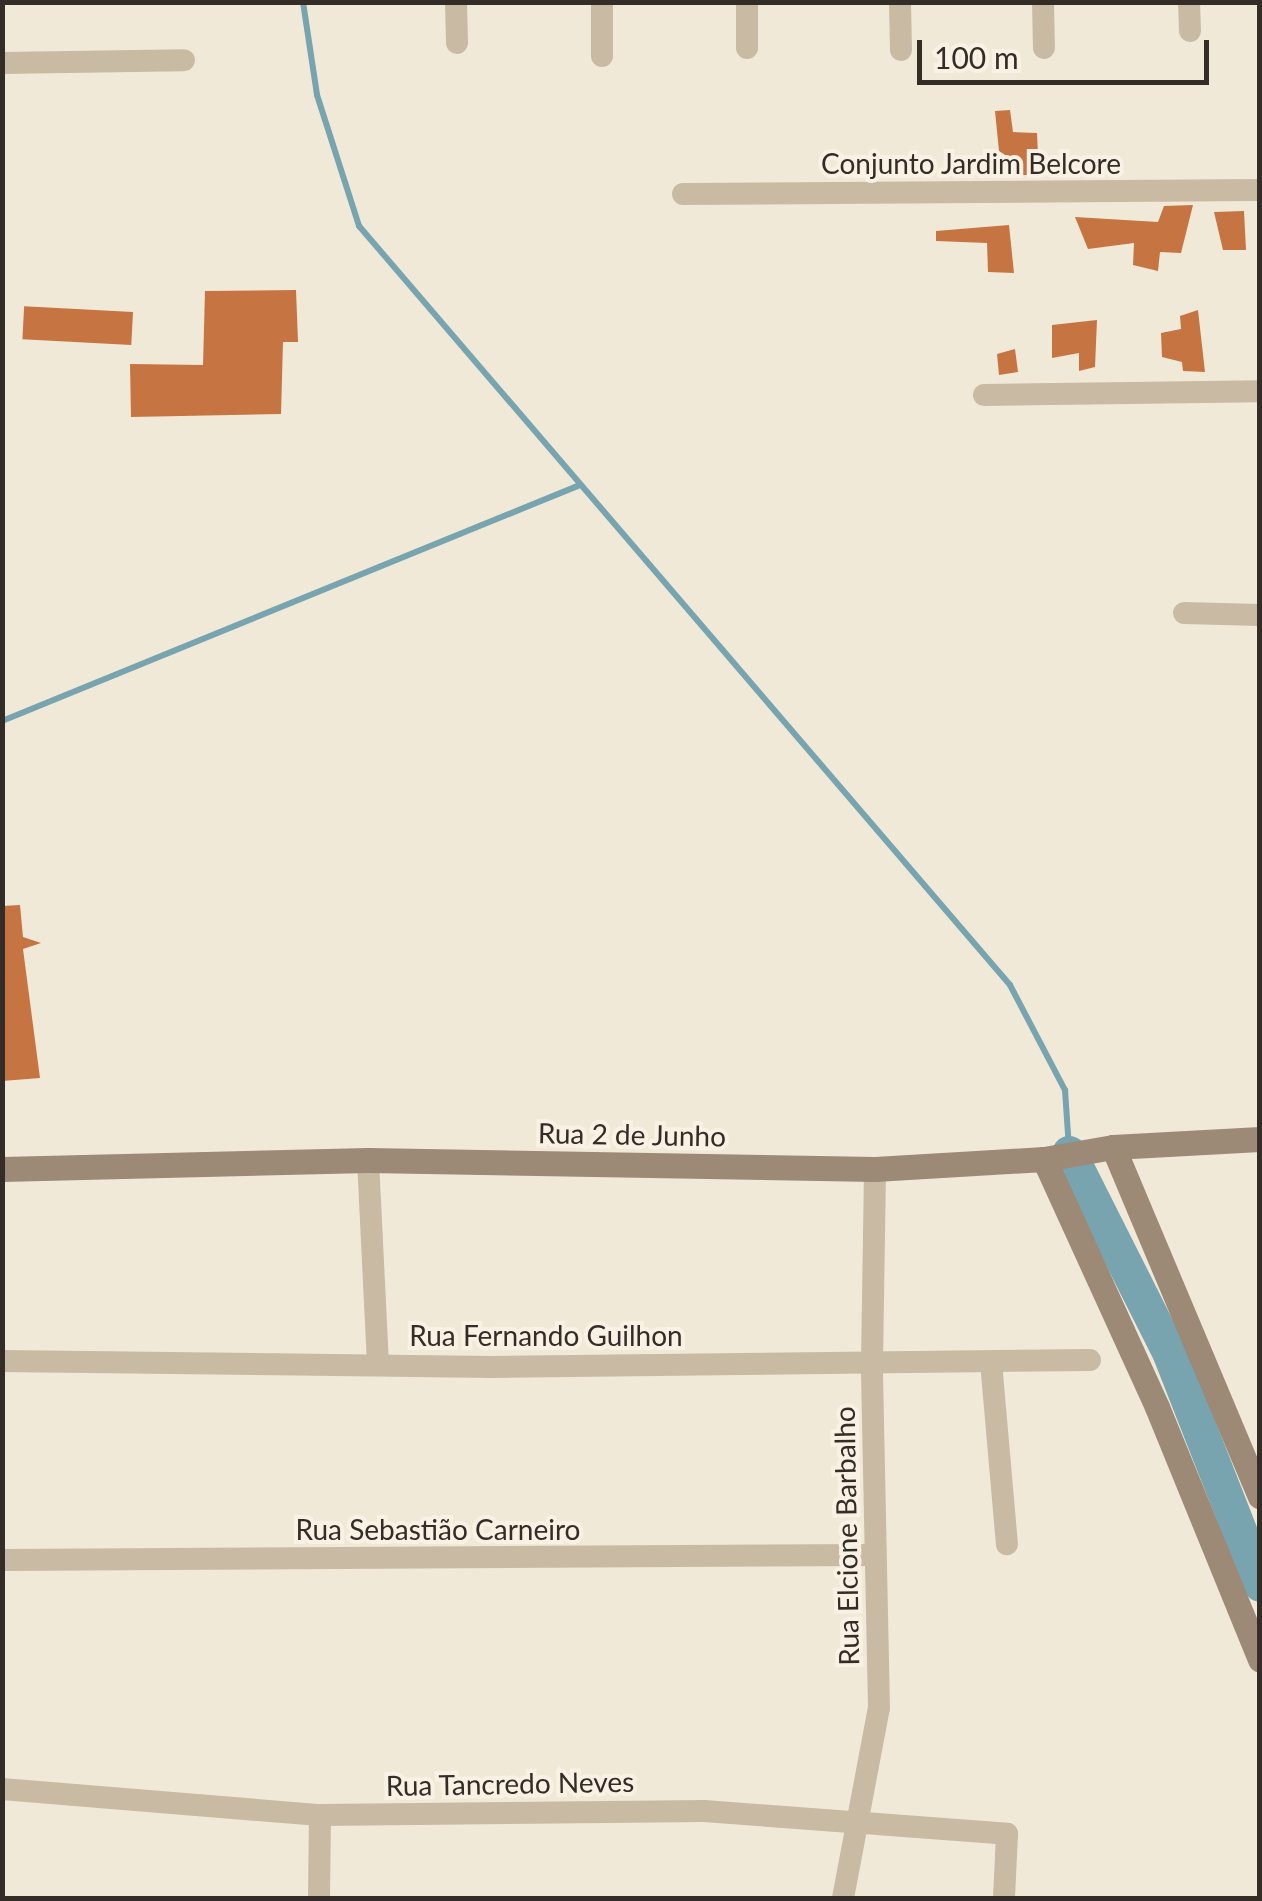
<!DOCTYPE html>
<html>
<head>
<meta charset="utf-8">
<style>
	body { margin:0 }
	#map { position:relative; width:1262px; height:1901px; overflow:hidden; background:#f1e9d8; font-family:Lato,sans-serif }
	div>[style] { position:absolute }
	.stream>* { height:6px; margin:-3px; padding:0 3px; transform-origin:3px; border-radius:3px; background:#77a4ae }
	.river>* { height:35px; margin:-17.5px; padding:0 17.5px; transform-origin:17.5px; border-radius:17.5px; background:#77a4ae }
	.building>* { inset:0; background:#c67441; transform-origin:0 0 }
	.street>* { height:22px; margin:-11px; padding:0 11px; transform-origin:11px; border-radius:11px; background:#c9baa4 }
	.secondary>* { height:25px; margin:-12.5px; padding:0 12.5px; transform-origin:12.5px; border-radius:12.5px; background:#9c8976 }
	span { translate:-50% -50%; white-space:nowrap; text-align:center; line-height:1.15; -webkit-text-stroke:8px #f9f2e4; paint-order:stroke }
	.street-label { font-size:28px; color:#342c26 }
	.frame { position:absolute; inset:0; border:5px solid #342c26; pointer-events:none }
	.scale { position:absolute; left:917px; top:40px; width:292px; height:45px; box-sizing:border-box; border:5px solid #342c26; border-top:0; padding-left:12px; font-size:30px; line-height:35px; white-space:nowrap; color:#342c26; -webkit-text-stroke:8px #f9f2e4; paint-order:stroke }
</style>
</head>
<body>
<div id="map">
	<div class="stream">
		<div style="left:303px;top:2px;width:94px;rotate:81.4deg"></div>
		<div style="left:317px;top:95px;width:138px;rotate:72.2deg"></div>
		<div style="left:359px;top:226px;width:1000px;rotate:49.38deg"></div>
		<div style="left:1010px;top:985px;width:119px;rotate:62.4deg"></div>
		<div style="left:1065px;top:1090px;width:59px;rotate:86.1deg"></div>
		<div style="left:2px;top:721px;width:624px;rotate:-22.21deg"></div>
	</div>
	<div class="river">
		<div style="left:1069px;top:1153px;width:225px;rotate:63.3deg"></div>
		<div style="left:1170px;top:1354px;width:247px;rotate:68.6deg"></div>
	</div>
	<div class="building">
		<div style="clip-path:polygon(1010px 110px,1013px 132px,1037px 133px,1038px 154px,1046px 155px,1045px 175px,1016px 175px,1016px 162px,999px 151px,995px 111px)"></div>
		<div style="clip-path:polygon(1193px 205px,1181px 253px,1160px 252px,1158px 271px,1133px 265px,1134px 243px,1088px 249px,1075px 217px,1158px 222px,1164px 206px)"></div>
		<div style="clip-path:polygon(1244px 211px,1246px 250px,1223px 250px,1214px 212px)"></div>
		<div style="clip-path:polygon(1009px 225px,1014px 273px,988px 272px,987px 243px,936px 241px,936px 231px)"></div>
		<div style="clip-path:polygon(296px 290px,298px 342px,283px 342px,281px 414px,131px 417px,130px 364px,203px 365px,205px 291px)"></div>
		<div style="clip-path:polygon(1198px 310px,1205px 372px,1183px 371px,1182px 362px,1162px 357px,1161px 333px,1181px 329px,1180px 316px)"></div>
		<div style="left:133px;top:312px;width:33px;height:109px;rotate:93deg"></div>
		<div style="clip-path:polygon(1097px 320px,1095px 367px,1079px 371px,1079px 353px,1052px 358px,1052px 325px)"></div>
		<div style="clip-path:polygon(1015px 349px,1018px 372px,999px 375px,997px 354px)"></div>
		<div style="clip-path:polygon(20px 905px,23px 937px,41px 943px,23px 949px,40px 1078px,2px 1081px,2px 906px)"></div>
	</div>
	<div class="street">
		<div style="left:456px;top:2px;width:41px;rotate:88.6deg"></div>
		<div style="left:602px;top:2px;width:54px;rotate:90deg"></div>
		<div style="left:900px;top:2px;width:48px;rotate:88.8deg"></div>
		<div style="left:1043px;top:2px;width:46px;rotate:88.8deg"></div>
		<div style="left:1189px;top:2px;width:29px;rotate:88deg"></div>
		<div style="left:747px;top:48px;width:46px;rotate:-90deg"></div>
		<div style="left:2px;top:63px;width:182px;rotate:-0.9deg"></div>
		<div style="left:683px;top:194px;width:577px;rotate:-0.4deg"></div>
		<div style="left:984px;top:395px;width:276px;rotate:-0.8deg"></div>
		<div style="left:1184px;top:613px;width:76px;rotate:1.5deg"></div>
		<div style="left:368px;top:1160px;width:205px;rotate:87.2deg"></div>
		<div style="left:2px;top:1361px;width:489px;rotate:0.7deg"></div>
		<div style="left:491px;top:1367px;width:599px;rotate:-0.67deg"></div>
		<div style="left:991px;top:1362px;width:183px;rotate:85deg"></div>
		<div style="left:2px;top:1560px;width:872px;rotate:-0.33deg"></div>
		<div style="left:2px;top:1789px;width:319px;rotate:4.7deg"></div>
		<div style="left:320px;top:1815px;width:384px;rotate:-0.6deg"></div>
		<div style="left:704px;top:1811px;width:304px;rotate:4.3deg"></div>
		<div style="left:1007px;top:1834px;width:64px;rotate:92.7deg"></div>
		<div style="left:319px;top:1898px;width:83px;rotate:-89.3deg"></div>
		<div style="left:843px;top:1898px;width:193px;rotate:-79.3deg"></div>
		<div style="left:879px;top:1708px;width:346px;rotate:-91.2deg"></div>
		<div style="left:872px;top:1362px;width:193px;rotate:-89.1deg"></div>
	</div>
	<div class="secondary">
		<div style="left:1113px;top:1147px;width:379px;rotate:67.2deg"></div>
		<div style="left:1044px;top:1159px;width:273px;rotate:65.5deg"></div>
		<div style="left:1157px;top:1407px;width:273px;rotate:67.8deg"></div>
		<div style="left:2px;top:1169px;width:366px;rotate:-1.4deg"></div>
		<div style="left:368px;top:1160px;width:507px;rotate:1.02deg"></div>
		<div style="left:875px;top:1169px;width:169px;rotate:-3.4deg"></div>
		<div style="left:1044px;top:1159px;width:70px;rotate:-9.9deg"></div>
		<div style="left:1113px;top:1147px;width:147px;rotate:-3.1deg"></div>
	</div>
	<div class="street-label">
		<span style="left:971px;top:163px">Conjunto Jardim Belcore</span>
		<span style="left:632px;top:1134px;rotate:1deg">Rua 2 de Junho</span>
		<span style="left:546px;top:1335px">Rua Fernando Guilhon</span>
		<span style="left:438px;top:1529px">Rua Sebastião Carneiro</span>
		<span style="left:846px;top:1536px;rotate:-91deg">Rua Elcione Barbalho</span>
		<span style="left:510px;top:1783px;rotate:-1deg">Rua Tancredo Neves</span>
	</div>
	<div class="frame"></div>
	<div class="scale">100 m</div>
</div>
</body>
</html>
